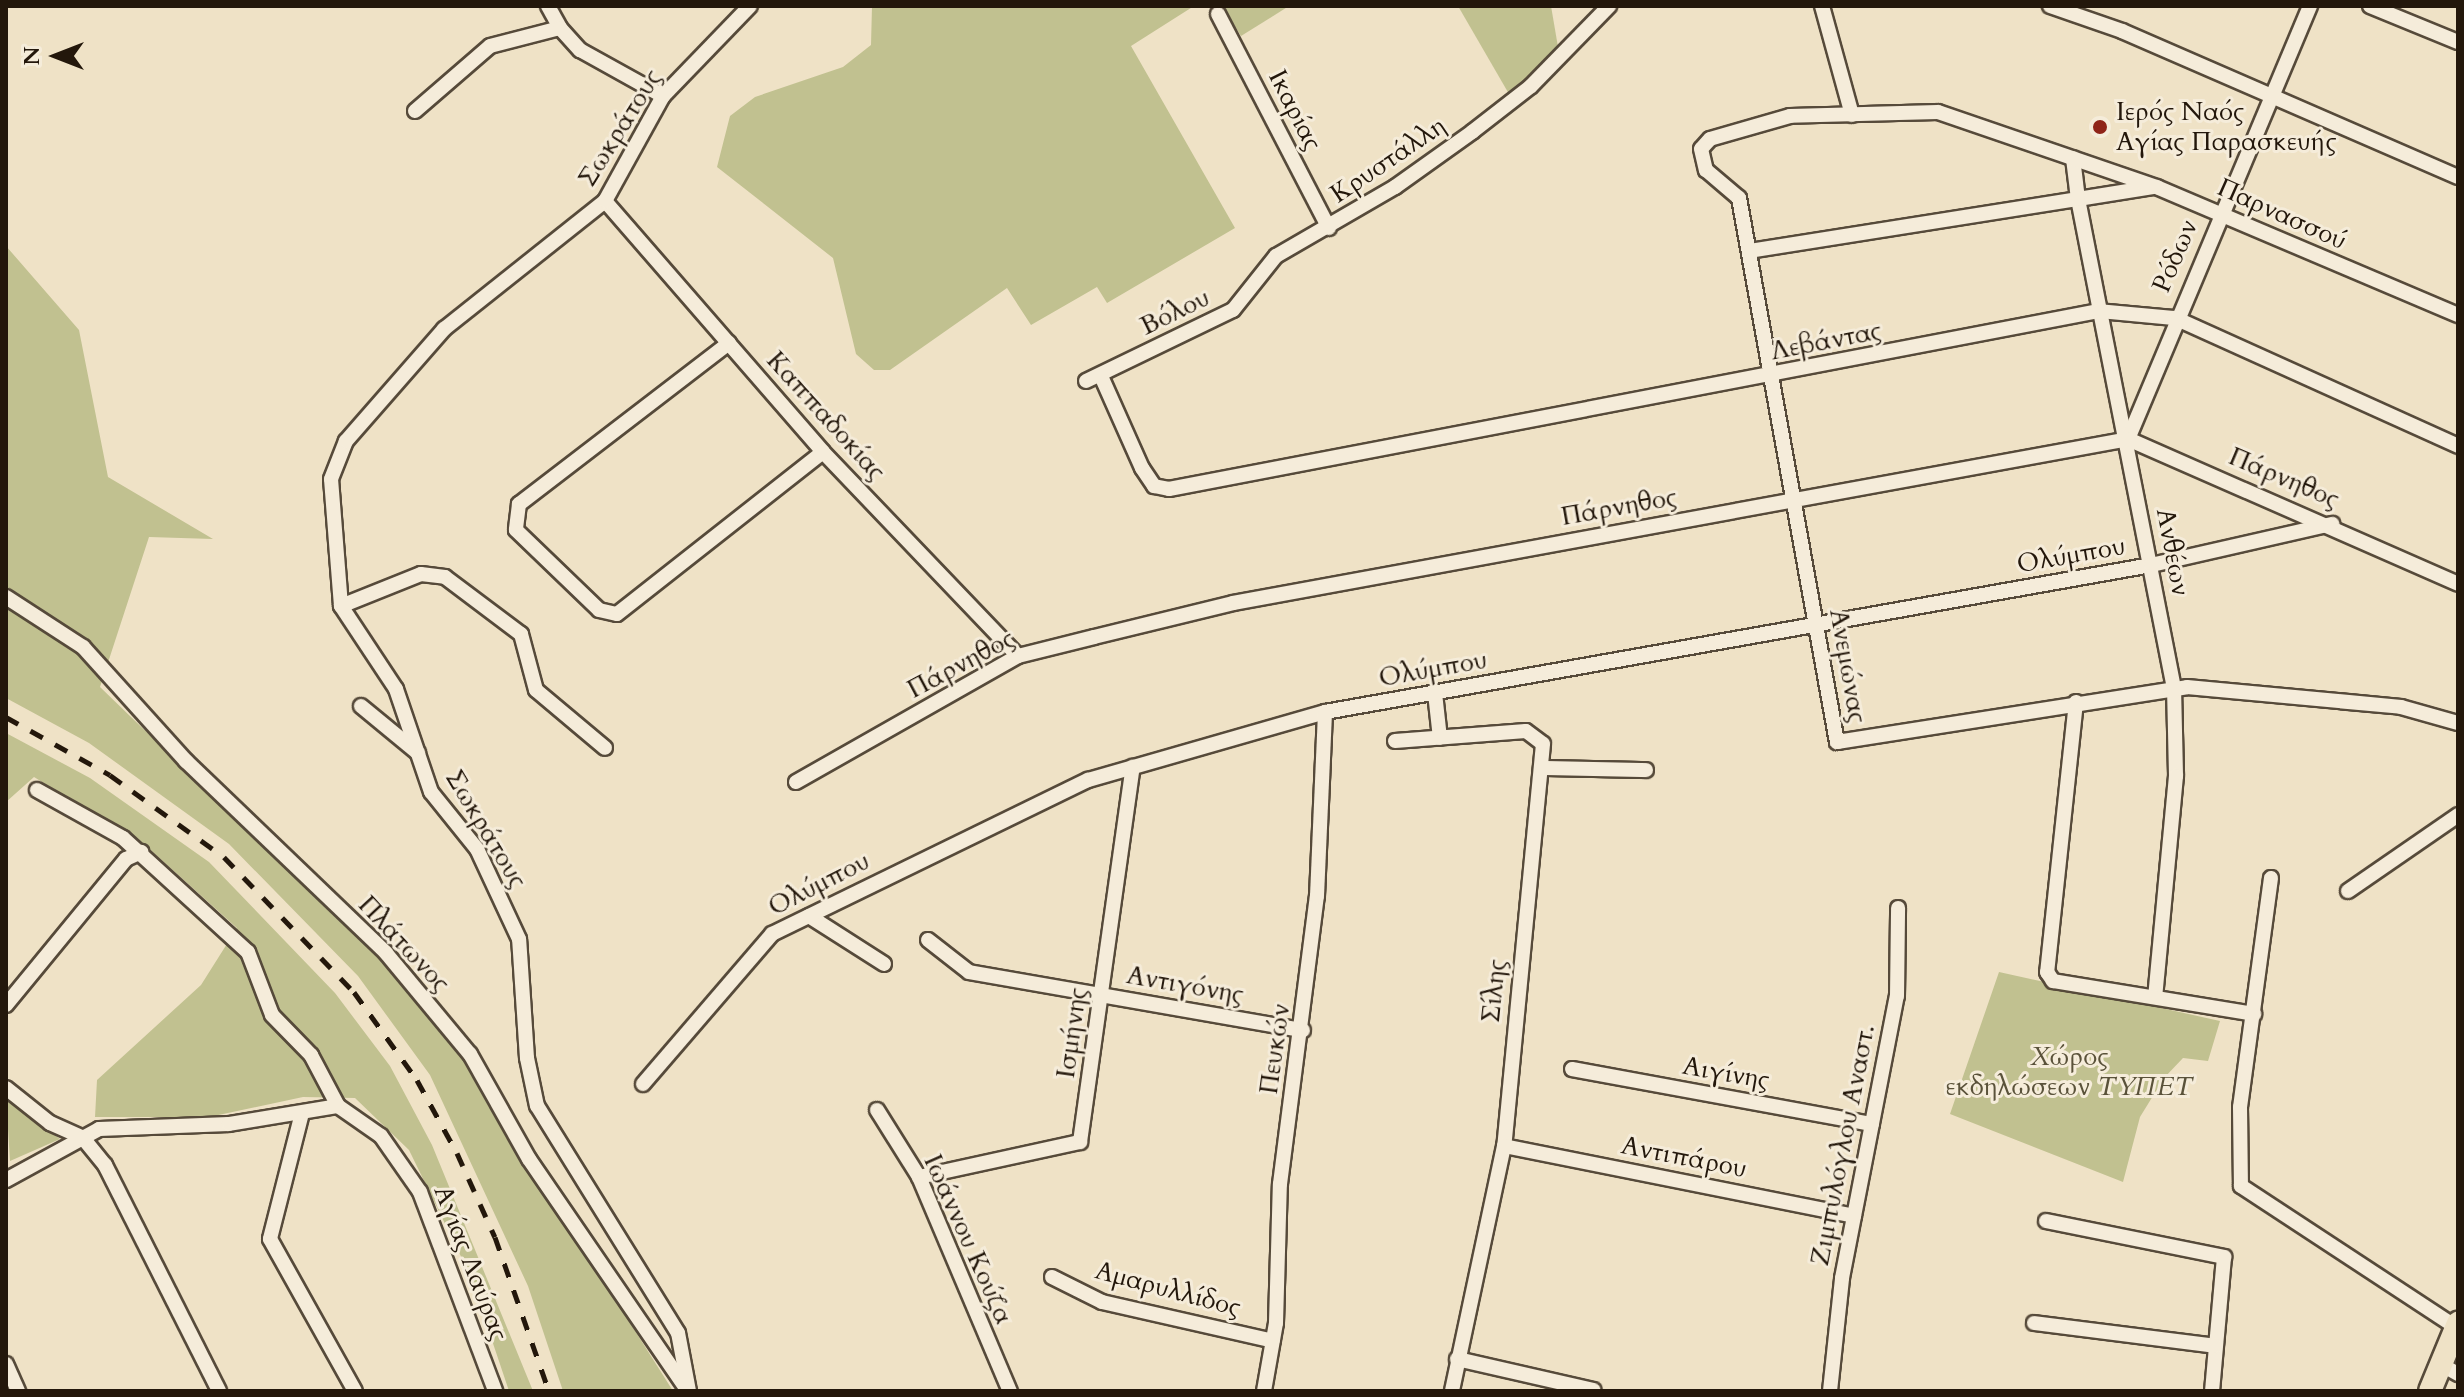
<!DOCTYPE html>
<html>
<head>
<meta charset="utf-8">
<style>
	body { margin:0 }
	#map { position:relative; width:2464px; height:1397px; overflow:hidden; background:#efe2c6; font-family:Cardo,serif }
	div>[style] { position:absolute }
	.green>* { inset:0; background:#c1c190 }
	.roads { filter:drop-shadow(2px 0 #564a3a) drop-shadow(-2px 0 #564a3a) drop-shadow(0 2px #564a3a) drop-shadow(0 -2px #564a3a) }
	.street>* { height:14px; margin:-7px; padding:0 7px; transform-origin:7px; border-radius:7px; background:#f5ecda }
	.primary>* { height:22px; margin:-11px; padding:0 11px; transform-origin:11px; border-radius:11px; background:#efe2c6 }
	.rail>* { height:5px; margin-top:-2.5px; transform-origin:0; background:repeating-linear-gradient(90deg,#23170b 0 14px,transparent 0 28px) }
	.dots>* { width:22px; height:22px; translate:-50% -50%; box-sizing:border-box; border:4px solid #f5ecda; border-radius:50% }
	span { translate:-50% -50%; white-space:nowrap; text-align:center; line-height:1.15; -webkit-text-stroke:6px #f5ecda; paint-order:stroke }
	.street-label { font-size:26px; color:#23170b }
	.poi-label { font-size:26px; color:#23170b }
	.left { translate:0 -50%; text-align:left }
	.park-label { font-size:26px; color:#5a523a; font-style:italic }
	.frame { position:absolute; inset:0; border:8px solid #23170b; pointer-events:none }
	.north { position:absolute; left:16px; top:16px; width:80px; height:80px; -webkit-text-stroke:6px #f5ecda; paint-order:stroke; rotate:270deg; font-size:22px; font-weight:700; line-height:32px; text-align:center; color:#23170b }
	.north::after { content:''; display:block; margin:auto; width:28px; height:36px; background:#23170b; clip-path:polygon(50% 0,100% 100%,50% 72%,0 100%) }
</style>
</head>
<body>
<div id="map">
	<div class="green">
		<div style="clip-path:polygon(872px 6px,1194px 6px,1131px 46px,1235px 228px,1107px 303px,1097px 287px,1031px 325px,1007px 288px,890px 370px,874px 370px,856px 354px,833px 258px,717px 167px,730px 116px,755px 97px,843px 67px,871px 45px)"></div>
		<div style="clip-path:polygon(1222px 6px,1289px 6px,1241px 36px)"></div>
		<div style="clip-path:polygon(1458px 6px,1551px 6px,1558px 47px,1509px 94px)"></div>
		<div style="clip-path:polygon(6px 246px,79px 330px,108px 477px,213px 539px,149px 537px,100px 687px,377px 955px,461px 1055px,673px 1391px,563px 1391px,528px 1286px,430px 1075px,358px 976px,229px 844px,89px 743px,6px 698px)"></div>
		<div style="clip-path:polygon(6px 733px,90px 778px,209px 862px,335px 993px,390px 1066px,432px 1145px,533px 1391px,509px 1391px,470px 1275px,409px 1150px,355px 1098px,303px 1097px,209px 1117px,95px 1117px,97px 1080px,201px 985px,237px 928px,145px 845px,34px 777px,6px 802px)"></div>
		<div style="clip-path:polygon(1999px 972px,2220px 1021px,2208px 1061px,2183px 1058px,2164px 1078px,2140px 1117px,2123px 1182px,1950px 1114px)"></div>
		<div style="clip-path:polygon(6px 1096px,60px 1139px,10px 1161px)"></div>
	</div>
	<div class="roads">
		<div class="street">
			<div style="left:548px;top:6px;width:25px;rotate:61deg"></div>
			<div style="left:1822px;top:6px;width:113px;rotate:74.6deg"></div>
			<div style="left:2050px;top:6px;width:76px;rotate:19.1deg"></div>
			<div style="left:2122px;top:31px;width:366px;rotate:23.5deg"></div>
			<div style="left:2370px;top:6px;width:95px;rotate:22.2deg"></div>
			<div style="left:1218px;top:14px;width:241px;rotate:62.6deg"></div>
			<div style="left:415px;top:111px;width:99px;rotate:-40.9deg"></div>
			<div style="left:490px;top:46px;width:72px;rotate:-14.4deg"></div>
			<div style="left:560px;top:28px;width:30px;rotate:48deg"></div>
			<div style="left:580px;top:50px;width:95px;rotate:29deg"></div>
			<div style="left:2153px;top:187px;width:76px;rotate:170.9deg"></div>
			<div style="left:2078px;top:199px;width:497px;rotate:78.9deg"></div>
			<div style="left:2174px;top:687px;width:89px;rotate:88.7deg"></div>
			<div style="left:2176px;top:776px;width:222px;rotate:95.4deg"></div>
			<div style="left:605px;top:201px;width:332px;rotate:49deg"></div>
			<div style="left:823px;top:452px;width:282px;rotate:46.3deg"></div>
			<div style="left:1749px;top:251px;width:333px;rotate:-9deg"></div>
			<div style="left:2078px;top:199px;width:41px;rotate:-97deg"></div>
			<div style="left:2458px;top:315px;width:327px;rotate:-157deg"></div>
			<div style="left:2157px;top:187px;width:231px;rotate:-161.1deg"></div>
			<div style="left:1938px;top:112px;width:148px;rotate:178.5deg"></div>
			<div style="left:1790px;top:116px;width:83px;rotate:164deg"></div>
			<div style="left:1710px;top:139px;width:13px;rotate:132deg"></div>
			<div style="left:1701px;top:149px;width:22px;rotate:77deg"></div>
			<div style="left:1706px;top:170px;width:43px;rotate:40.3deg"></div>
			<div style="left:1739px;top:198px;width:553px;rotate:79.79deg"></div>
			<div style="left:1837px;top:742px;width:354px;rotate:-8.9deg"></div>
			<div style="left:2187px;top:687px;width:215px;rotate:5.3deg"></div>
			<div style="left:2401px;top:707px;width:59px;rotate:15.7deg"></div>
			<div style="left:729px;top:343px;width:265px;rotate:142.5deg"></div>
			<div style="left:519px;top:504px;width:26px;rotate:97deg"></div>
			<div style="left:516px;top:530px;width:115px;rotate:43.9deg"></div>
			<div style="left:599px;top:610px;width:18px;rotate:13deg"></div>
			<div style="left:617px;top:614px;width:262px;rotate:-38.2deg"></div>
			<div style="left:1101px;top:376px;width:101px;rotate:66deg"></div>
			<div style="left:1142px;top:468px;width:22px;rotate:56deg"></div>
			<div style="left:1154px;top:486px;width:15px;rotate:11deg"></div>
			<div style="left:1169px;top:489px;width:947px;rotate:-10.84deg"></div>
			<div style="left:2099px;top:311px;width:76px;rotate:5.3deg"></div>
			<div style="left:2175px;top:318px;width:311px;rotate:24.3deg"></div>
			<div style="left:1086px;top:381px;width:163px;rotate:-25.8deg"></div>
			<div style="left:1233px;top:310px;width:69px;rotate:-51.5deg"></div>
			<div style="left:1276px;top:256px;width:138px;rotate:-30.1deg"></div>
			<div style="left:1395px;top:187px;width:95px;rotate:-35.5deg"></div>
			<div style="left:1472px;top:132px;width:75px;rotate:-37.9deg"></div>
			<div style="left:1531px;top:86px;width:112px;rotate:-45.7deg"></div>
			<div style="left:2128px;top:439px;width:470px;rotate:-67.2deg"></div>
			<div style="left:6px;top:597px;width:92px;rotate:33deg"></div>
			<div style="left:83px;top:647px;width:154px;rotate:47.9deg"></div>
			<div style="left:186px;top:761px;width:277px;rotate:43.8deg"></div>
			<div style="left:386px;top:953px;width:131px;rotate:50.3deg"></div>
			<div style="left:470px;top:1054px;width:120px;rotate:60.7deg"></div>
			<div style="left:529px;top:1159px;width:278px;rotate:55.6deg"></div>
			<div style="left:341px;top:606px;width:86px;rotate:-21.8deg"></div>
			<div style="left:421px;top:574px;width:24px;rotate:7deg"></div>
			<div style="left:445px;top:577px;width:95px;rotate:36.9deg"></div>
			<div style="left:521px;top:634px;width:58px;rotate:75deg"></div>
			<div style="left:536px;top:690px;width:90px;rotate:40deg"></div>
			<div style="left:1435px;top:693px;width:45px;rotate:83.7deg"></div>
			<div style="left:2076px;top:702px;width:272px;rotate:96.1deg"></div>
			<div style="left:2047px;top:972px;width:11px;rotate:56deg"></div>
			<div style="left:2053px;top:981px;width:204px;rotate:9.3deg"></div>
			<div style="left:361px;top:706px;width:74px;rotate:39.5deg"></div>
			<div style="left:1395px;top:741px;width:131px;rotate:-4.4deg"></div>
			<div style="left:1526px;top:731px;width:21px;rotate:37deg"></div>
			<div style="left:1543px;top:744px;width:404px;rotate:95.5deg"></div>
			<div style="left:1504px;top:1146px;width:250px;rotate:102deg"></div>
			<div style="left:1541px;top:768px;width:105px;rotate:1.1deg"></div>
			<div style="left:796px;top:782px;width:255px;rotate:-29.6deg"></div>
			<div style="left:1018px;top:656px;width:78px;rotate:-14deg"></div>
			<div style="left:1094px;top:637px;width:143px;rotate:-13.7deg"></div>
			<div style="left:1233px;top:603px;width:910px;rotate:-10.38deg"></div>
			<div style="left:2128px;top:439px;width:360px;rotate:23.7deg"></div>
			<div style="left:37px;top:790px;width:98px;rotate:29.2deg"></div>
			<div style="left:123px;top:838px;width:169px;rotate:42.4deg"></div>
			<div style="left:248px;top:952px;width:67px;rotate:69.1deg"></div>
			<div style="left:272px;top:1015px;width:56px;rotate:45.7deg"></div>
			<div style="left:311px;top:1055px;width:58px;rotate:62.1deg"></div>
			<div style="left:338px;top:1106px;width:52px;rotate:34.9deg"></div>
			<div style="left:381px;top:1136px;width:68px;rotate:55.1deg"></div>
			<div style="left:420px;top:1192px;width:213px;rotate:69.3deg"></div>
			<div style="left:2271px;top:878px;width:231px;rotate:97.7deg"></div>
			<div style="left:2240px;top:1107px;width:79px;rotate:89.3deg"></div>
			<div style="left:2241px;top:1186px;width:257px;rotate:33.3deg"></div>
			<div style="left:2348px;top:891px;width:134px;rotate:-34.6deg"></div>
			<div style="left:809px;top:916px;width:89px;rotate:32.6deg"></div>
			<div style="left:928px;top:940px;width:52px;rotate:38deg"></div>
			<div style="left:969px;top:972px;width:339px;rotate:9.9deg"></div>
			<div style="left:6px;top:1005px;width:189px;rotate:-50.6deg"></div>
			<div style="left:126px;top:859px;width:17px;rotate:-25deg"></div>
			<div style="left:1572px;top:1069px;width:305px;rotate:10.4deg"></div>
			<div style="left:643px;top:1084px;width:198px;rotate:-49.3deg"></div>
			<div style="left:772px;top:934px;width:352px;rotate:-26deg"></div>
			<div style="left:1088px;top:780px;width:247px;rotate:-16deg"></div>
			<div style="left:1325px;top:712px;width:839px;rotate:-10.09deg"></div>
			<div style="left:2151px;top:565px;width:186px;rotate:-12.8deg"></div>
			<div style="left:6px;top:1088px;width:56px;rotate:38.5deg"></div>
			<div style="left:50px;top:1123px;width:36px;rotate:24deg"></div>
			<div style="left:83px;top:1138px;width:35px;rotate:51deg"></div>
			<div style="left:105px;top:1165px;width:253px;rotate:63.2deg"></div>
			<div style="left:877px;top:1110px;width:79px;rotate:57.9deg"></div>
			<div style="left:919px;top:1177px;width:233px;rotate:67deg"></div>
			<div style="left:302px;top:1113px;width:130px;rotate:104.3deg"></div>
			<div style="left:270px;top:1239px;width:174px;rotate:60.8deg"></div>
			<div style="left:1504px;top:1146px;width:357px;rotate:11.3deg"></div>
			<div style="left:919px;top:1177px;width:165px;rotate:-12.3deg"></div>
			<div style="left:1080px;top:1142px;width:379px;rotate:-82deg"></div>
			<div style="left:6px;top:1180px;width:106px;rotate:-28.7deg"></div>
			<div style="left:99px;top:1129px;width:130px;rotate:-2.2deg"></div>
			<div style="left:229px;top:1124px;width:110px;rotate:-9.4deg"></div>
			<div style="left:2046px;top:1221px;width:182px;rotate:11.4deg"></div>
			<div style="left:2224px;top:1257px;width:135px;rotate:95.1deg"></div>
			<div style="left:1052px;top:1277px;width:56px;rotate:26.6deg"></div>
			<div style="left:1102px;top:1302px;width:175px;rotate:12.8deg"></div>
			<div style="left:2034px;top:1323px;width:183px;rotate:7.2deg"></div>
			<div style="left:1457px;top:1359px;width:140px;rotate:12.8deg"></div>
			<div style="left:6px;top:1364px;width:30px;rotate:66deg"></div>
			<div style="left:2440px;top:1364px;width:21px;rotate:29deg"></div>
			<div style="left:689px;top:1391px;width:59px;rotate:-100.7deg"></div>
			<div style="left:678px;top:1333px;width:267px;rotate:-121.8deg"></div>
			<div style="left:537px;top:1106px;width:49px;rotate:-101.8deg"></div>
			<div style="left:527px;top:1058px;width:119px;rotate:-93.8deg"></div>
			<div style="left:519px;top:939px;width:99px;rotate:-115deg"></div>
			<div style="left:477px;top:849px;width:73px;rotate:-128.9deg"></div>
			<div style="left:431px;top:792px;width:109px;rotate:-108.8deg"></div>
			<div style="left:396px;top:689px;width:100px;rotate:-123.5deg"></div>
			<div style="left:341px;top:606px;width:127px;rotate:-94.5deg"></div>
			<div style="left:331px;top:479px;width:41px;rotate:-68.5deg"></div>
			<div style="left:346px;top:441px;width:149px;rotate:-48.8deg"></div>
			<div style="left:444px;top:329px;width:206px;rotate:-38.5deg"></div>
			<div style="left:605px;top:201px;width:120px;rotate:-61.1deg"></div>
			<div style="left:663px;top:96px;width:125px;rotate:-46deg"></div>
			<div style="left:1264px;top:1391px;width:69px;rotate:-80deg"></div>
			<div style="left:1276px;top:1323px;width:139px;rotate:-88.4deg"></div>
			<div style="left:1280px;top:1184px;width:290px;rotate:-82.7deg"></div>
			<div style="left:1317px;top:896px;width:184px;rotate:-87.5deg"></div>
			<div style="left:1830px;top:1391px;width:114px;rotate:-83.9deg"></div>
			<div style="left:1842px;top:1278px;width:287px;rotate:-79deg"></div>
			<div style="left:1897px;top:996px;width:88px;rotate:-89.3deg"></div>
		</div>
		<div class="primary">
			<div style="left:2430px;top:1391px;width:74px;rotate:-67.6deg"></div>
		</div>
	</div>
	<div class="rail">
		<div style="left:6px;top:717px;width:119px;rotate:29.1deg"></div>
		<div style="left:110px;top:775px;width:140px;rotate:35.7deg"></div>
		<div style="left:224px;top:857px;width:187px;rotate:46.1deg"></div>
		<div style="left:354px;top:992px;width:108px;rotate:54.4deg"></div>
		<div style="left:417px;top:1080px;width:83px;rotate:61.3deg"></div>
		<div style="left:457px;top:1153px;width:92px;rotate:65.7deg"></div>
		<div style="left:495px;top:1237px;width:163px;rotate:70.7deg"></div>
	</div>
	<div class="dots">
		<div style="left:2100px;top:127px;background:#8f2418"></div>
	</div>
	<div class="street-label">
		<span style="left:1295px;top:110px;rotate:63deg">Ικαρίας</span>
		<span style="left:620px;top:128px;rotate:-58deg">Σωκράτους</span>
		<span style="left:1388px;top:160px;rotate:-34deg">Κρυστάλλη</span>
		<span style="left:2282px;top:214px;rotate:24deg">Παρνασσού</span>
		<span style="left:2175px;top:256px;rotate:-67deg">Ρόδων</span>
		<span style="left:1175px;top:312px;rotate:-26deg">Βόλου</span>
		<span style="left:1826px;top:341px;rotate:-11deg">Λεβάντας</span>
		<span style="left:826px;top:416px;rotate:48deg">Καππαδοκίας</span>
		<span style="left:2284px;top:478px;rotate:23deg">Πάρνηθος</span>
		<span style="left:1619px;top:507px;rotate:-10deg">Πάρνηθος</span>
		<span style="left:2173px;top:552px;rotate:79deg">Ανθέων</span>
		<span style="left:2071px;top:555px;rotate:-10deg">Ολύμπου</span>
		<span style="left:961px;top:664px;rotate:-28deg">Πάρνηθος</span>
		<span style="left:1848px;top:666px;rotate:80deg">Ανεμώνας</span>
		<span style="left:1433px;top:669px;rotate:-10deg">Ολύμπου</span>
		<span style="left:486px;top:829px;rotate:59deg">Σωκράτους</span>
		<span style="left:819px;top:884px;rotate:-27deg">Ολύμπου</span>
		<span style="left:404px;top:944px;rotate:47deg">Πλάτωνος</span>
		<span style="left:1185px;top:985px;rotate:10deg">Αντιγόνης</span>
		<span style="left:1494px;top:991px;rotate:-84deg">Σίλης</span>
		<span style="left:1072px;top:1033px;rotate:-82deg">Ισμήνης</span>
		<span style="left:1275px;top:1049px;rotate:-82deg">Πευκών</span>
		<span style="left:1726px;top:1073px;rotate:10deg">Αιγίνης</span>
		<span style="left:1843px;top:1145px;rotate:-79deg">Ζιμπυλόγλου Αναστ.</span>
		<span style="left:1684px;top:1157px;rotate:11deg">Αντιπάρου</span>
		<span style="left:968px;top:1239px;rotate:66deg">Ιωάννου Κούζα</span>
		<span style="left:471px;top:1263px;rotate:69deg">Αγίας Λαύρας</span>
		<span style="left:1168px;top:1289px;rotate:15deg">Αμαρυλλίδος</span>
	</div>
	<div class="poi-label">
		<span class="left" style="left:2116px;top:127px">Ιερός Ναός<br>Αγίας Παρασκευής</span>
	</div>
	<div class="park-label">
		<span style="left:2069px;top:1072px">Χώρος<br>εκδηλώσεων ΤΥΠΕΤ</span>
	</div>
	<div class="frame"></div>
	<div class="north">N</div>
</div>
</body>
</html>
